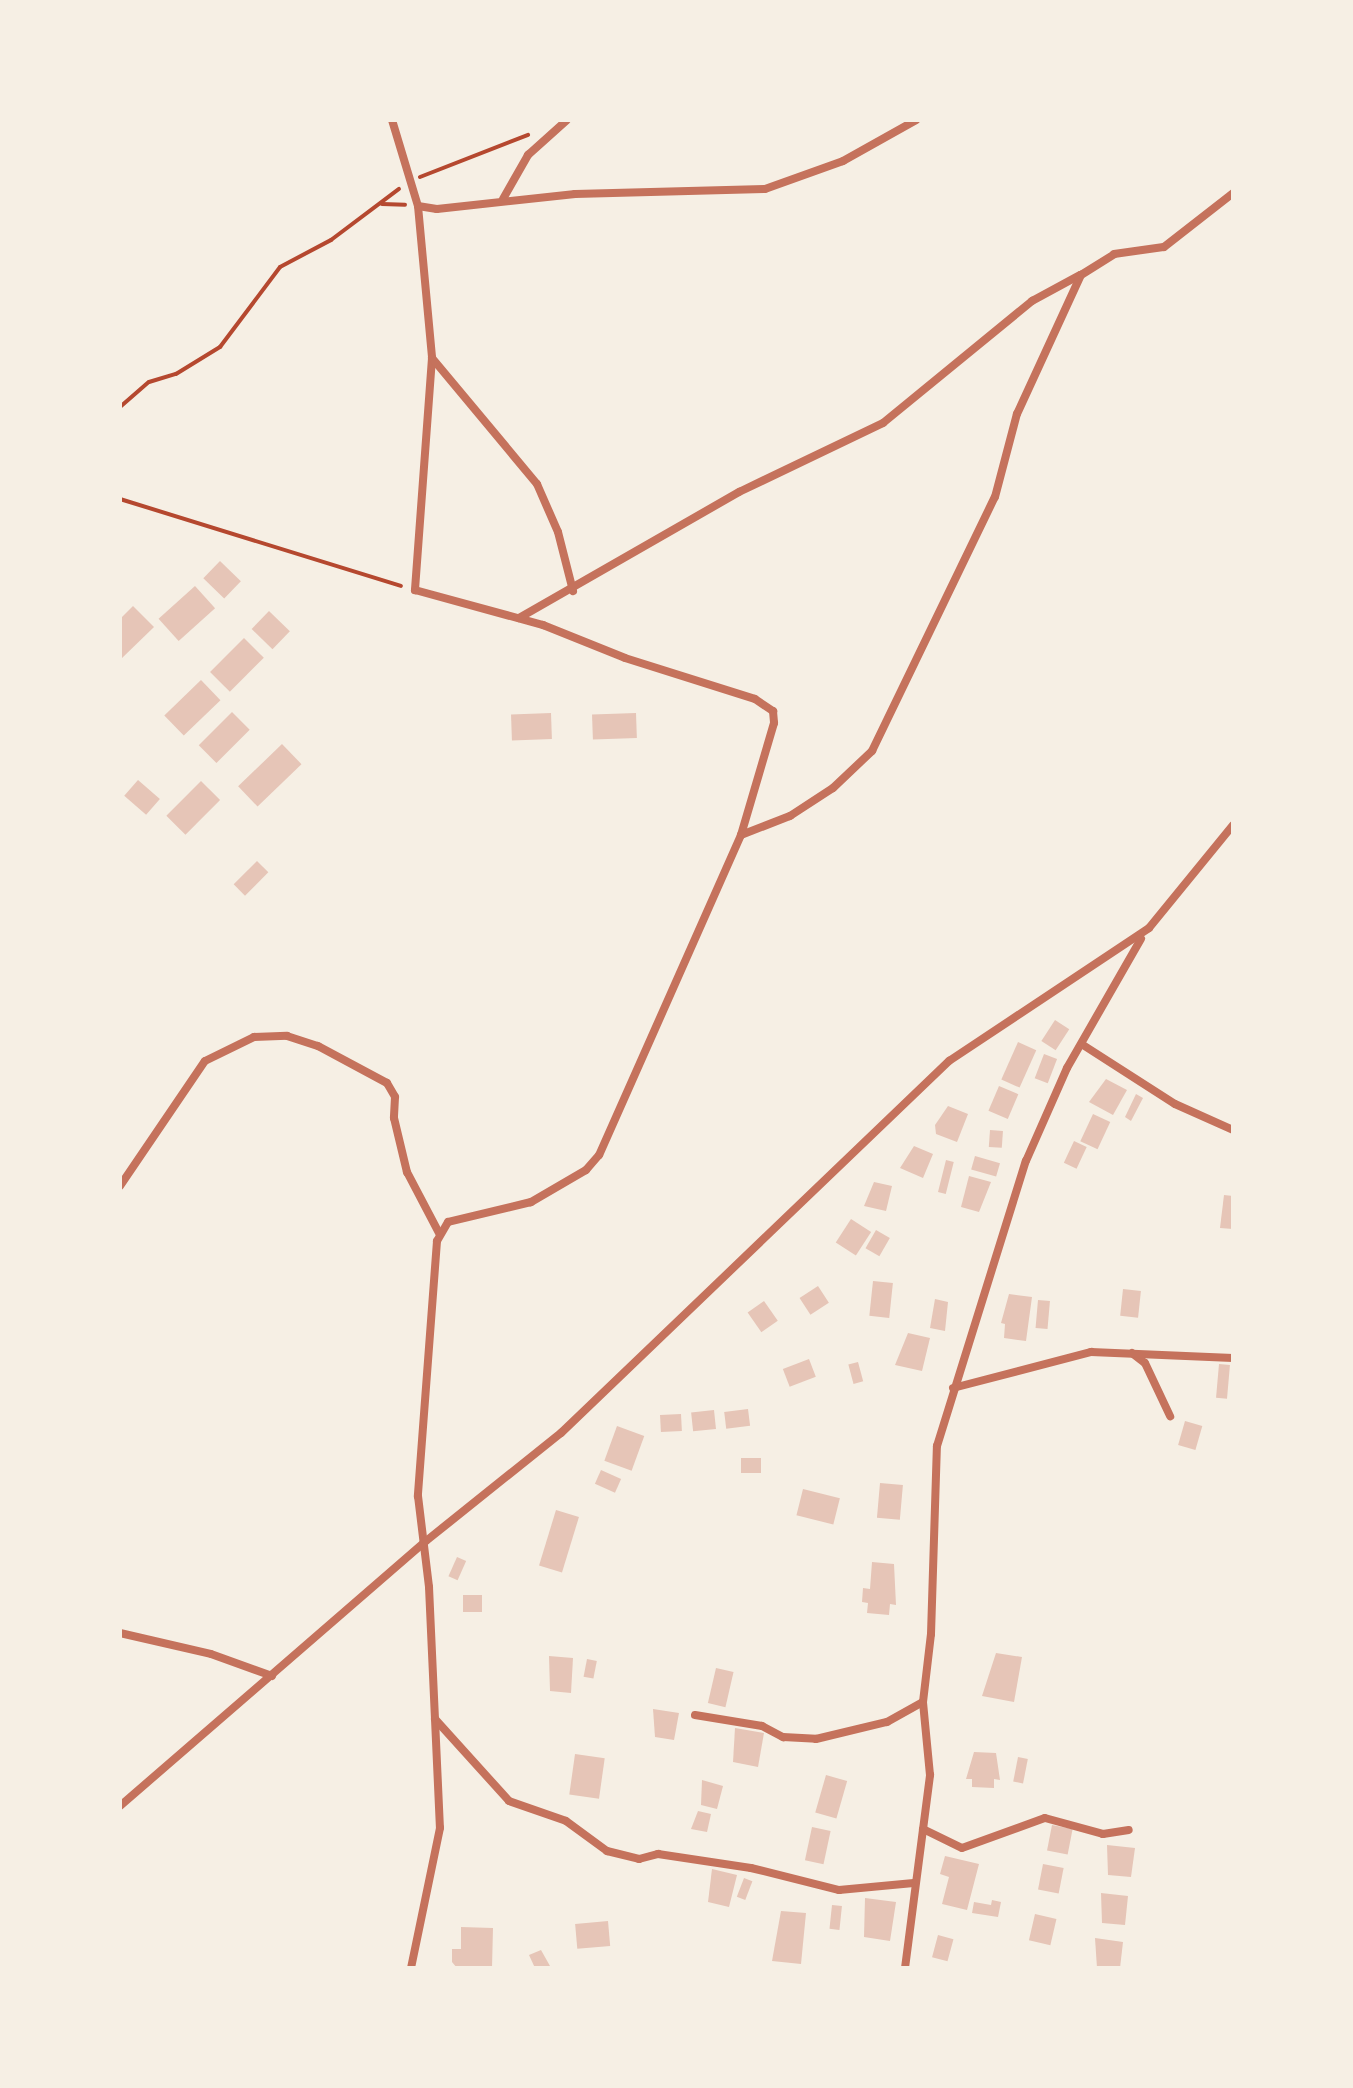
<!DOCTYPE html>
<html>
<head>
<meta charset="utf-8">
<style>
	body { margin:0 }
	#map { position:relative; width:1353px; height:2088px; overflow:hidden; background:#f6efe4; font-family:"Work Sans",sans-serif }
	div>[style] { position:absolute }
	.building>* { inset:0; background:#e6c5b7; transform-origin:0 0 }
	.path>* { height:4px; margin:-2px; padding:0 2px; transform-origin:2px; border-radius:2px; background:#b5482f }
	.minor>* { height:8px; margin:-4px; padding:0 4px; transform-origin:4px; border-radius:4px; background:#c5725c }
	span { translate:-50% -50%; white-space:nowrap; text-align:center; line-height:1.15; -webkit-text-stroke:7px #f6efe4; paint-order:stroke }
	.frame { position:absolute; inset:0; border:122px solid #f6efe4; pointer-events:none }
</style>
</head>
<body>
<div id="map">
	<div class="building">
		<div style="left:220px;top:561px;width:29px;height:24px;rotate:44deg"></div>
		<div style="left:195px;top:586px;width:30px;height:49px;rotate:48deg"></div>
		<div style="clip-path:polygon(133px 606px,154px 627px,120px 660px,120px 619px)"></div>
		<div style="left:269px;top:611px;width:29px;height:25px;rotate:44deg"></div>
		<div style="left:244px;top:638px;width:28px;height:48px;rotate:45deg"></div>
		<div style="left:201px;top:680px;width:28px;height:51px;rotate:46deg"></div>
		<div style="left:232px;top:712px;width:25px;height:47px;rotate:45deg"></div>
		<div style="left:551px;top:713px;width:26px;height:40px;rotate:88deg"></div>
		<div style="left:636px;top:713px;width:25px;height:44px;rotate:88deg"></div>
		<div style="left:282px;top:744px;width:28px;height:61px;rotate:46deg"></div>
		<div style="left:138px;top:780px;width:29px;height:21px;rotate:41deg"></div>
		<div style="left:201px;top:781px;width:27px;height:49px;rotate:45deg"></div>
		<div style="left:257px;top:861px;width:16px;height:33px;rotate:45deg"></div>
		<div style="left:1055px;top:1020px;width:17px;height:25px;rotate:33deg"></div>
		<div style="left:1018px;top:1042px;width:20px;height:41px;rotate:24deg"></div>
		<div style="left:1044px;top:1054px;width:14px;height:26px;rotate:21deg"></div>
		<div style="clip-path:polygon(1106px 1079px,1127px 1090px,1113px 1115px,1089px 1102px)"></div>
		<div style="left:999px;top:1086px;width:21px;height:27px;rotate:23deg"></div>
		<div style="clip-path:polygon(1136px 1094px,1143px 1098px,1131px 1121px,1125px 1117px)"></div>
		<div style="clip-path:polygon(948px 1106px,968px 1114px,957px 1142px,936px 1134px,935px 1125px)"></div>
		<div style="left:1093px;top:1114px;width:19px;height:30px;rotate:25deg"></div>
		<div style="left:990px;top:1130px;width:13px;height:17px;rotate:4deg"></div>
		<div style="left:1074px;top:1141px;width:14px;height:24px;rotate:25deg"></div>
		<div style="clip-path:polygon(914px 1146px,933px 1154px,923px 1178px,900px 1168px)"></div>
		<div style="left:975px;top:1156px;width:26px;height:14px;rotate:16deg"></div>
		<div style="left:946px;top:1160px;width:8px;height:33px;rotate:14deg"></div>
		<div style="clip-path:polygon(969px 1176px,991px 1182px,979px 1212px,961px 1207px)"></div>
		<div style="clip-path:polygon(874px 1182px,892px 1186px,886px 1211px,864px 1206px)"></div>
		<div style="clip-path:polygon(1224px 1195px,1233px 1196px,1233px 1229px,1220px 1228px)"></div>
		<div style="left:851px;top:1219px;width:24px;height:28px;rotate:33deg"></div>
		<div style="left:876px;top:1230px;width:16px;height:21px;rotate:30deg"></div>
		<div style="left:873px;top:1281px;width:20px;height:35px;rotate:6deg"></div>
		<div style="left:818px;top:1286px;width:20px;height:22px;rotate:57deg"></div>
		<div style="left:1123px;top:1289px;width:18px;height:27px;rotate:6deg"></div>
		<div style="clip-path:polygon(1009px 1294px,1032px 1297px,1026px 1341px,1004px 1338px,1005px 1324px,1001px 1323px)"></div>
		<div style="clip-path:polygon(935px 1299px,948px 1302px,945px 1331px,930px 1328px)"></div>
		<div style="left:1038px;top:1300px;width:12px;height:28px;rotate:5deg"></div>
		<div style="left:764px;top:1301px;width:24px;height:20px;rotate:55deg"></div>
		<div style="clip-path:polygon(908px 1333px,930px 1338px,922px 1371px,895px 1365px)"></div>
		<div style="left:809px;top:1359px;width:19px;height:28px;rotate:69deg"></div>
		<div style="left:858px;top:1362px;width:20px;height:10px;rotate:75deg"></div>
		<div style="left:1219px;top:1364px;width:11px;height:34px;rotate:5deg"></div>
		<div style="left:748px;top:1409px;width:17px;height:24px;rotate:83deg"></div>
		<div style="left:714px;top:1410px;width:19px;height:23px;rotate:84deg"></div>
		<div style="left:681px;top:1414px;width:17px;height:21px;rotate:87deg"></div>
		<div style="left:1185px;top:1421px;width:18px;height:25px;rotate:16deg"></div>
		<div style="left:617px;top:1426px;width:29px;height:37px;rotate:20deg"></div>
		<div style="left:741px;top:1458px;width:20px;height:15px"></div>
		<div style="left:601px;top:1470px;width:22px;height:15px;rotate:24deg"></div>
		<div style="left:880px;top:1483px;width:23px;height:35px;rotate:5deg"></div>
		<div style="left:803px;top:1489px;width:38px;height:27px;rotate:14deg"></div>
		<div style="left:556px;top:1510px;width:24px;height:58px;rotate:17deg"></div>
		<div style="left:457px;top:1557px;width:10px;height:21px;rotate:24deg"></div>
		<div style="clip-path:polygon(872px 1562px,894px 1564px,896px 1605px,890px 1604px,889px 1615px,867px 1613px,868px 1603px,862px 1602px,863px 1588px,870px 1589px)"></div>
		<div style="left:463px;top:1595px;width:19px;height:17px"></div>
		<div style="clip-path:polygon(996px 1653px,1022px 1657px,1014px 1702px,982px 1696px)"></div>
		<div style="clip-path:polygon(549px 1656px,573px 1658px,571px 1693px,550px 1691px)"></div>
		<div style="left:587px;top:1659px;width:10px;height:18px;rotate:11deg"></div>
		<div style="left:716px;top:1668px;width:18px;height:36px;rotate:13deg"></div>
		<div style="clip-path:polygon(653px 1709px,679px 1713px,674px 1740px,655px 1737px)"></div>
		<div style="clip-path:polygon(735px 1728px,764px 1733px,758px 1767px,733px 1762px)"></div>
		<div style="clip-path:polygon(974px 1752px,996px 1753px,1000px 1780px,994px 1779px,994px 1788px,972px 1787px,972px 1779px,966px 1779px)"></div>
		<div style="left:575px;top:1754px;width:30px;height:41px;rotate:8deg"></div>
		<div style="left:1018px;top:1757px;width:10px;height:25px;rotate:11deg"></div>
		<div style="left:826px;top:1775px;width:22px;height:39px;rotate:16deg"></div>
		<div style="clip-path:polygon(702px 1780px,723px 1786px,717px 1809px,701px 1805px)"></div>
		<div style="clip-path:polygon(698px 1811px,711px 1814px,707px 1832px,691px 1829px)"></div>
		<div style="left:1052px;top:1825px;width:21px;height:26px;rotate:11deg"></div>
		<div style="left:812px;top:1827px;width:19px;height:34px;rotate:12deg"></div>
		<div style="clip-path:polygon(1107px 1845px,1135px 1848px,1131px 1877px,1108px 1875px)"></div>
		<div style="clip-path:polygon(945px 1856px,979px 1864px,967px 1910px,942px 1904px,949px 1877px,940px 1874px)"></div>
		<div style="left:1043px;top:1864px;width:21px;height:26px;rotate:11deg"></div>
		<div style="clip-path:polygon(712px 1869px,737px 1875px,729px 1907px,708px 1902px)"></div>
		<div style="left:744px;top:1878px;width:9px;height:20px;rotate:21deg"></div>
		<div style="clip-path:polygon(1101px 1893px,1128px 1896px,1125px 1925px,1102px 1923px)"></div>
		<div style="clip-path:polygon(865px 1898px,896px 1902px,890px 1941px,864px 1937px)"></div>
		<div style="clip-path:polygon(992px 1900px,1001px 1902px,998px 1917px,972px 1913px,974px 1902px,991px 1905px)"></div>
		<div style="left:832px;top:1905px;width:10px;height:24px;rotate:6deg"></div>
		<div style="clip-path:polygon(781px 1911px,806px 1913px,801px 1964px,772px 1961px)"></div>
		<div style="left:1035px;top:1914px;width:22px;height:27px;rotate:13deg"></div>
		<div style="left:608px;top:1921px;width:25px;height:33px;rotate:85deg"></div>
		<div style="clip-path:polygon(461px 1927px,493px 1928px,492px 1968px,457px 1968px,452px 1962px,452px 1949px,461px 1949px)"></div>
		<div style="left:938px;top:1935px;width:16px;height:23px;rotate:15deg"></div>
		<div style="clip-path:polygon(1095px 1938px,1123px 1942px,1120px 1968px,1097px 1968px)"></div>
		<div style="clip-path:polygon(541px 1950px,550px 1966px,535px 1968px,529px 1955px)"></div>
	</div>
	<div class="path">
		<div style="left:420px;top:177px;width:116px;rotate:-21.3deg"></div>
		<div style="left:382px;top:204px;width:23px;rotate:2deg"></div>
		<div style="left:120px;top:407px;width:38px;rotate:-41deg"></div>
		<div style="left:149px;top:382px;width:28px;rotate:-17deg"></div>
		<div style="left:176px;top:374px;width:52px;rotate:-31.5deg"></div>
		<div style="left:220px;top:347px;width:100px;rotate:-53.1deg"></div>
		<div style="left:280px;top:267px;width:58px;rotate:-27.9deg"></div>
		<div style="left:331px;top:240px;width:85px;rotate:-36.9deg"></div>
		<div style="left:120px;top:499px;width:294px;rotate:17.2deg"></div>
	</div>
	<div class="minor">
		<div style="left:392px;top:120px;width:90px;rotate:73.2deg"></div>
		<div style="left:418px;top:206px;width:153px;rotate:84.7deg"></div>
		<div style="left:432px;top:358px;width:233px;rotate:94.2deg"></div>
		<div style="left:415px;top:590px;width:133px;rotate:15.3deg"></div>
		<div style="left:543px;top:625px;width:88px;rotate:21.9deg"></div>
		<div style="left:625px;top:658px;width:136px;rotate:17.5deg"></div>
		<div style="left:755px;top:699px;width:22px;rotate:34deg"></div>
		<div style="left:773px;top:711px;width:12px;rotate:85deg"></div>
		<div style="left:774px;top:723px;width:117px;rotate:106.4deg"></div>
		<div style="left:741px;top:835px;width:350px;rotate:113.9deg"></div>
		<div style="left:599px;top:1155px;width:20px;rotate:131deg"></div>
		<div style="left:586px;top:1170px;width:64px;rotate:149.8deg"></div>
		<div style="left:531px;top:1202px;width:85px;rotate:166.5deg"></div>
		<div style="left:448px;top:1222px;width:22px;rotate:120deg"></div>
		<div style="left:437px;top:1241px;width:256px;rotate:94.3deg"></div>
		<div style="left:418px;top:1496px;width:92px;rotate:83.1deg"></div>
		<div style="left:429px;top:1587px;width:241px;rotate:87.4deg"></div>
		<div style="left:440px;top:1828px;width:143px;rotate:101.7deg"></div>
		<div style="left:503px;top:199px;width:51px;rotate:-60.4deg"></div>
		<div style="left:528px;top:155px;width:52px;rotate:-41.9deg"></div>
		<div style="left:418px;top:206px;width:19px;rotate:9deg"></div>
		<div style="left:437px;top:209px;width:139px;rotate:-6.2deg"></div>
		<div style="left:575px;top:194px;width:190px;rotate:-1.5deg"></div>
		<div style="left:765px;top:189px;width:83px;rotate:-19.7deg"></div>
		<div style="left:843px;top:161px;width:84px;rotate:-29.3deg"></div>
		<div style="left:432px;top:358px;width:164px;rotate:50.2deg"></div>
		<div style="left:537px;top:484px;width:52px;rotate:66.4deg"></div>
		<div style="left:558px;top:532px;width:61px;rotate:75.7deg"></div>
		<div style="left:519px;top:618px;width:254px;rotate:-29.8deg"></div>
		<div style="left:739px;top:492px;width:160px;rotate:-25.6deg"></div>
		<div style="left:883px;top:423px;width:193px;rotate:-39.3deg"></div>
		<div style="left:1032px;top:301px;width:55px;rotate:-28.4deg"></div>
		<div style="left:741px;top:835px;width:53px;rotate:-21.2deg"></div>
		<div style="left:790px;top:816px;width:51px;rotate:-33.1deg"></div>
		<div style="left:833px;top:788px;width:54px;rotate:-43.5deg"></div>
		<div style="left:872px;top:751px;width:282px;rotate:-64.2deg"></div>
		<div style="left:995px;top:497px;width:86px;rotate:-75.2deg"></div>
		<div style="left:1017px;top:414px;width:153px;rotate:-65.3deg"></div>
		<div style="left:1081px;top:275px;width:39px;rotate:-32deg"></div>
		<div style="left:1114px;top:254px;width:50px;rotate:-8deg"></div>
		<div style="left:1164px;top:247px;width:88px;rotate:-38deg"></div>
		<div style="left:1083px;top:1045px;width:109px;rotate:32.7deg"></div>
		<div style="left:1175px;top:1104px;width:64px;rotate:24.1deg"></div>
		<div style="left:120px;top:1186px;width:151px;rotate:-55.8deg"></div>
		<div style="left:205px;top:1061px;width:55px;rotate:-26.1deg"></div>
		<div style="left:254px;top:1037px;width:33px;rotate:-2deg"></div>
		<div style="left:287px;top:1036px;width:33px;rotate:18deg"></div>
		<div style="left:318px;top:1046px;width:78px;rotate:28.2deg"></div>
		<div style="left:387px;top:1083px;width:16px;rotate:60deg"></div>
		<div style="left:395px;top:1097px;width:21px;rotate:93deg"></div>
		<div style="left:394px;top:1118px;width:56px;rotate:76.5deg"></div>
		<div style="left:407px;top:1172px;width:69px;rotate:62.3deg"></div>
		<div style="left:1132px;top:1353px;width:16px;rotate:38deg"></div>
		<div style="left:1145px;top:1363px;width:59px;rotate:64.7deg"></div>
		<div style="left:953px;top:1388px;width:143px;rotate:-14.6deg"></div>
		<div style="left:1091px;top:1352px;width:142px;rotate:2.4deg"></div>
		<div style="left:120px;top:1633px;width:93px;rotate:13deg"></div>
		<div style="left:211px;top:1654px;width:65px;rotate:19.8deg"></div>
		<div style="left:695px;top:1715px;width:68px;rotate:9.3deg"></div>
		<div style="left:762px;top:1726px;width:24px;rotate:28deg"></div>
		<div style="left:783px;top:1737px;width:33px;rotate:3deg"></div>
		<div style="left:816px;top:1739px;width:73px;rotate:-13.5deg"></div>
		<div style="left:887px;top:1722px;width:41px;rotate:-29.1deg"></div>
		<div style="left:435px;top:1719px;width:110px;rotate:47.9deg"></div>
		<div style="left:509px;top:1801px;width:60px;rotate:19.3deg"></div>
		<div style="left:566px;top:1821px;width:51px;rotate:36.2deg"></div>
		<div style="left:607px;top:1851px;width:33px;rotate:14deg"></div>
		<div style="left:639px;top:1859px;width:20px;rotate:-15deg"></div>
		<div style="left:658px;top:1854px;width:94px;rotate:8.6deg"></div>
		<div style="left:751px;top:1868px;width:91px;rotate:14deg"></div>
		<div style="left:839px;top:1890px;width:75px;rotate:-5.3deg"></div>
		<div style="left:120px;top:1806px;width:405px;rotate:-40.9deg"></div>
		<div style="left:426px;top:1541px;width:173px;rotate:-38.7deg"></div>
		<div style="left:561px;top:1433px;width:538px;rotate:-43.79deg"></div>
		<div style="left:949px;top:1061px;width:240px;rotate:-33.6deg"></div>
		<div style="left:1149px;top:928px;width:133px;rotate:-50.8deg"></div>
		<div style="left:923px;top:1829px;width:43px;rotate:26deg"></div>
		<div style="left:962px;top:1848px;width:88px;rotate:-19.9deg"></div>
		<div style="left:1045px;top:1818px;width:60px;rotate:15.4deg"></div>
		<div style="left:1103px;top:1834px;width:26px;rotate:-9deg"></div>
		<div style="left:905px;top:1968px;width:195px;rotate:-82.6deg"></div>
		<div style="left:930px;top:1775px;width:73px;rotate:-95.5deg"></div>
		<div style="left:923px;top:1702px;width:68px;rotate:-83.3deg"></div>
		<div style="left:931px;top:1634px;width:188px;rotate:-88.2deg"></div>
		<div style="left:937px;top:1446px;width:299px;rotate:-72.7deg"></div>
		<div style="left:1026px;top:1161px;width:102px;rotate:-66.2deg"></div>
		<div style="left:1067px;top:1068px;width:149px;rotate:-60.2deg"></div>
	</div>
	<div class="frame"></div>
</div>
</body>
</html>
